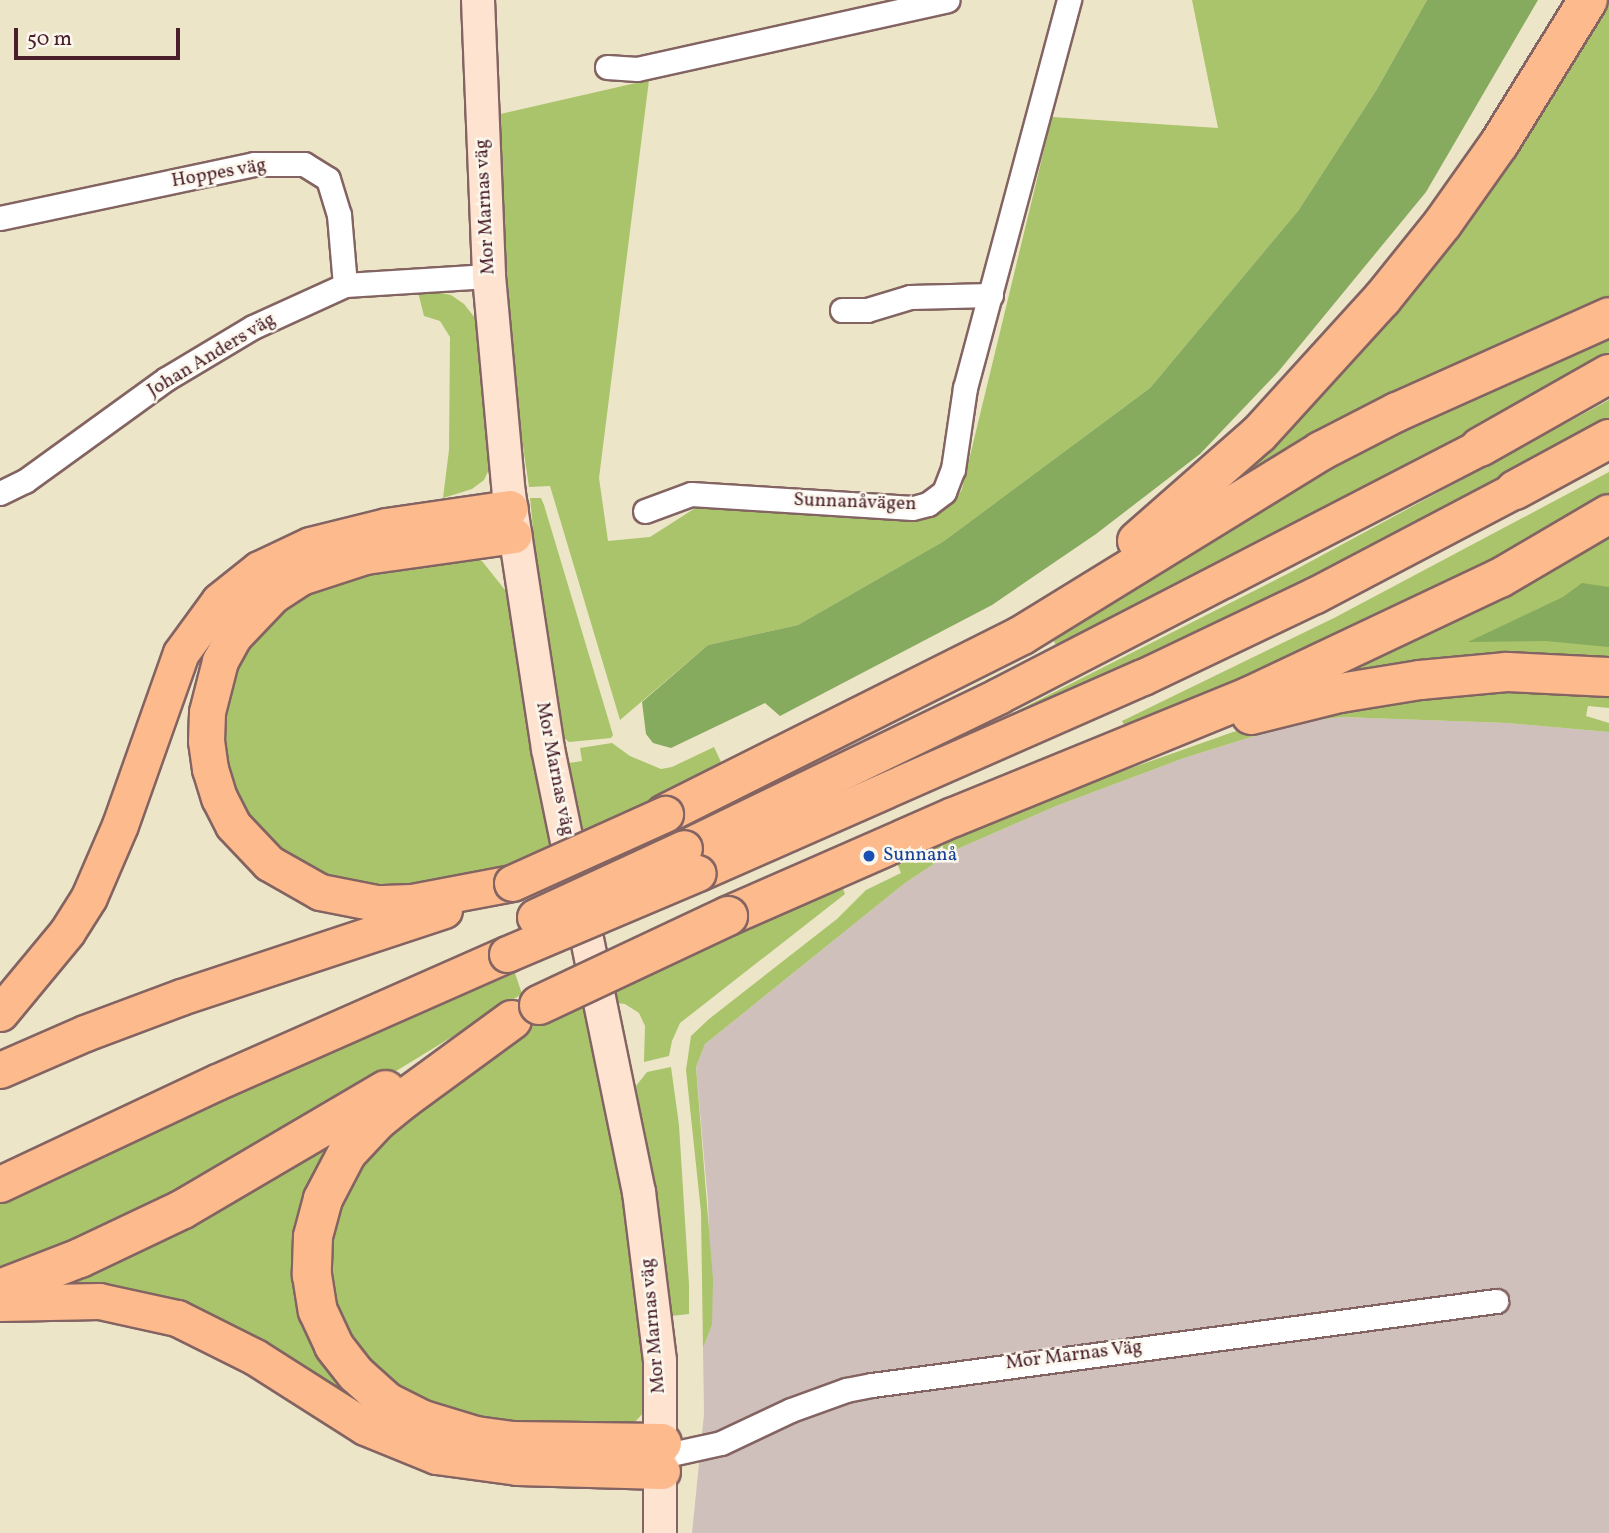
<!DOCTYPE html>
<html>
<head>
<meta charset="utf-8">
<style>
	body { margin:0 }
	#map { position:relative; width:1609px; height:1533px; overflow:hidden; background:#ede5c8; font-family:Vollkorn,serif }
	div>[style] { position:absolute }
	.industrial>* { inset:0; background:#d0c0bc }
	.green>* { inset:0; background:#a9c46a }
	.forest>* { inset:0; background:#86aa5e }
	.roads { filter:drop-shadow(2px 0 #836462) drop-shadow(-2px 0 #836462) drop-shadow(0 2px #836462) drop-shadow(0 -2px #836462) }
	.street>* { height:23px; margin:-11.5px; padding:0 11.5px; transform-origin:11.5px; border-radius:11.5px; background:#fff }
	.secondary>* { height:32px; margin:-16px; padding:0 16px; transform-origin:16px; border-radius:16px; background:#fee3d1 }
	.primary>* { height:35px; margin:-17.5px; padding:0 17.5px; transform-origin:17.5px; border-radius:17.5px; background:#fcba8d }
	.highway>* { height:38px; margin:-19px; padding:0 19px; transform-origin:19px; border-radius:19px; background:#fcba8d }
	.bridges { filter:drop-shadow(2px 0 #836462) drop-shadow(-2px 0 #836462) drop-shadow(0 2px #836462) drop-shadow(0 -2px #836462) }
	.primary-bridge>* { height:35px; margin:-17.5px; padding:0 17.5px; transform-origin:17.5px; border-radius:17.5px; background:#fcba8d }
	.highway-bridge>* { height:38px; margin:-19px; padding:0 19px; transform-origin:19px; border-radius:19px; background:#fcba8d }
	.dots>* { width:19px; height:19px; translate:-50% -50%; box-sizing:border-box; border:4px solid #fbf7ec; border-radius:50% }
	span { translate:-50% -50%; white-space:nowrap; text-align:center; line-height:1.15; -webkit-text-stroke:5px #fbf7ec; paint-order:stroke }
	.street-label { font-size:19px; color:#4a1f2b }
	.transit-label { font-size:19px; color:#164399 }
	.left { translate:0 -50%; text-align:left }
	.scale { position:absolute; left:14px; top:28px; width:166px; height:32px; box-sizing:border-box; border:4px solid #4a1f2b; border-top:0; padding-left:9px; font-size:21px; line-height:24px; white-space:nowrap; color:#4a1f2b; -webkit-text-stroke:5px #fbf7ec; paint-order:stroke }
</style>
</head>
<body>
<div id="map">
	<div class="industrial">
		<div style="clip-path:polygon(1342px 717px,1507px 723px,1609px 732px,1609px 1533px,692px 1533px,704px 1414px,703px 1348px,712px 1325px,708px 1202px,696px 1067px,705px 1044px,905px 883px,955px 850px,1056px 806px,1184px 758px,1299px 722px)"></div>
	</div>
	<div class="green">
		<div style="clip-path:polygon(1192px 0,1427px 0,1377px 89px,1298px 211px,1150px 388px,944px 541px,798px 625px,708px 645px,620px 720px,550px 486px,529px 487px,516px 399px,496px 115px,649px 80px,599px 478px,608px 541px,650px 537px,700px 505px,933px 515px,955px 501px,962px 489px,1052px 117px,1218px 128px)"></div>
		<div style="clip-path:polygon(1604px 0,1609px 0,1609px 308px,1171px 536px)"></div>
		<div style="clip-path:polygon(432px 291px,451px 295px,464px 304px,475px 318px,481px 343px,492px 463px,484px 480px,472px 489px,443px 498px,449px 450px,450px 337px,440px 321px,424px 316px,418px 292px)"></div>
		<div style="clip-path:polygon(1609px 332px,1609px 355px,1471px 433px,1059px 652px,1053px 639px,1239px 515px,1342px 455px)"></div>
		<div style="clip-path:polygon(1609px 400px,1609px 429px,1328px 577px,889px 772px,1001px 719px,1293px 571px)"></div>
		<div style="clip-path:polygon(1609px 472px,1609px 502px,1487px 573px,1128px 732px,1122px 721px,1334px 618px)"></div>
		<div style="clip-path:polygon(530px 498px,541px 498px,544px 505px,613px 735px,611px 738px,569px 742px,564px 738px,537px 570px)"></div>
		<div style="clip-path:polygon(1609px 528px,1609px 665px,1279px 695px)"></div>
		<div style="clip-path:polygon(463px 553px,482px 561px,505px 590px,556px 849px,507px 871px,411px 892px,320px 880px,249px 826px,222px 761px,226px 683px,259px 623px,324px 581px)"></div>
		<div style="clip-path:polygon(1451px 690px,1609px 690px,1609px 708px,1588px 706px,1586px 716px,1609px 723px,1609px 732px,1507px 723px,1342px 717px,1299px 722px,1184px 758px,1056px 806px,955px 850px,905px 883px,705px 1044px,696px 1067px,713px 1280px,712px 1325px,703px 1348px,701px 1212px,686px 1070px,691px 1036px,709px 1019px,837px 919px,866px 890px,901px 873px,897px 863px,1007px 812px,1233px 732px,1310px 713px)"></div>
		<div style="clip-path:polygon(612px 743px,630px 756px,661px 769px,672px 767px,714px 747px,721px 762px,680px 791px,583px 837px,569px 763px,582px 761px,580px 748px)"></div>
		<div style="clip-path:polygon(842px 886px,845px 894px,680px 1023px,672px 1041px,669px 1056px,644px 1062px,645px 1026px,639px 1013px,625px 1004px,616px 1003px,612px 987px)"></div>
		<div style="clip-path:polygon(515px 973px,522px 994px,241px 1166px,0 1278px,0 1202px,262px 1083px)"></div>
		<div style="clip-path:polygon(589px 996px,639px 1266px,647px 1409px,632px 1425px,461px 1424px,362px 1367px,322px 1272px,352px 1165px,510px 1038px)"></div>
		<div style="clip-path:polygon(671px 1067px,679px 1125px,689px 1285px,689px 1314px,671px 1316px,666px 1265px,636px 1086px,647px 1072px)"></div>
		<div style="clip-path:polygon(354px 1124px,306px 1311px,458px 1449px,300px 1374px,41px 1288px)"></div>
	</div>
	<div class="forest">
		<div style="clip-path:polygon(1427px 0,1538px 0,1426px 192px,1278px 372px,1200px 454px,1096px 534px,992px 605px,780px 716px,765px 703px,671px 748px,653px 743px,646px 734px,642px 702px,708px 645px,798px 625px,944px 541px,1150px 388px,1298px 211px,1377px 89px)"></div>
		<div style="clip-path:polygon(1582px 583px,1609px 587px,1609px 647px,1546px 641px,1468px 642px,1563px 597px)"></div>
	</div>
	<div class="roads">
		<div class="street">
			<div style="left:607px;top:67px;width:30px;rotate:4deg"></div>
			<div style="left:637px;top:69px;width:318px;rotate:-12.5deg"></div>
			<div style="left:0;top:218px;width:260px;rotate:-12deg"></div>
			<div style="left:254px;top:164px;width:50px"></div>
			<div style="left:304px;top:164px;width:28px;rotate:32deg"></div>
			<div style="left:328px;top:179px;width:38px;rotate:73deg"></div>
			<div style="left:339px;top:215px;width:70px;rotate:85.1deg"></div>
			<div style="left:842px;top:310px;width:25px"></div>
			<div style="left:867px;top:310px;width:45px;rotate:-16.8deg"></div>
			<div style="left:910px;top:297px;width:81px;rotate:-1.4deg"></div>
			<div style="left:0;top:493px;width:28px;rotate:-26deg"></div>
			<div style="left:25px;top:481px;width:174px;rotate:-35.9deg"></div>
			<div style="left:166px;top:379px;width:101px;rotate:-30.9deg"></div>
			<div style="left:253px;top:327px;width:101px;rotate:-24.5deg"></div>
			<div style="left:345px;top:285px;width:144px;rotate:-3.6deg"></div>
			<div style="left:645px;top:511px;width:49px;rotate:-20.3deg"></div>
			<div style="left:691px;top:494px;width:222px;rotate:3.6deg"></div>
			<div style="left:913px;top:508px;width:16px;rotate:-15deg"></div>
			<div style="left:928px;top:504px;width:20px;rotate:-37deg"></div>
			<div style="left:944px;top:492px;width:25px;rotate:-69deg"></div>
			<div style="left:953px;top:469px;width:82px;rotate:-81.6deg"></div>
			<div style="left:965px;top:388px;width:402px;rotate:-75deg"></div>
			<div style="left:662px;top:1456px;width:60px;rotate:-12.4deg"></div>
			<div style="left:721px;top:1443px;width:77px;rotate:-25.2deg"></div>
			<div style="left:791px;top:1410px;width:59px;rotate:-20deg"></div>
			<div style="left:846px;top:1390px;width:26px;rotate:-11deg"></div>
			<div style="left:872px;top:1385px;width:630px;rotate:-7.67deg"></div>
		</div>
		<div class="secondary">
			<div style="left:478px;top:0;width:276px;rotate:87.7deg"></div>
			<div style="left:489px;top:276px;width:219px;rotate:84.8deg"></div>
			<div style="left:509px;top:494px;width:258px;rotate:81.3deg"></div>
			<div style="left:548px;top:749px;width:452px;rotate:78.4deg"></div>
			<div style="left:639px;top:1192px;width:170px;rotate:82.9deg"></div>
			<div style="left:660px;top:1361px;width:172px;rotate:90deg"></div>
		</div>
		<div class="primary">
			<div style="left:684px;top:848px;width:349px;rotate:-25.8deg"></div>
			<div style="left:998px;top:696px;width:543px;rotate:-27.32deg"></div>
			<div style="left:698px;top:873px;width:486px;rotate:-23.8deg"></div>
			<div style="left:1143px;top:677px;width:191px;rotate:-25.5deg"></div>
			<div style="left:1315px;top:595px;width:226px;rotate:-27.7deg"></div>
			<div style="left:512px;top:883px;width:103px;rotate:169.3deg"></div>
			<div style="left:411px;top:902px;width:35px;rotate:178deg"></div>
			<div style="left:376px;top:903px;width:57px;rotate:-168.9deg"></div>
			<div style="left:320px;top:892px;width:59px;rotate:-150.4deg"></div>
			<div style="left:269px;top:863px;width:52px;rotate:-133.5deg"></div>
			<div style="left:233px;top:825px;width:30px;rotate:-117deg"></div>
			<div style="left:219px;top:798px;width:30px;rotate:-107deg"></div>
			<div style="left:210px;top:769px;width:28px;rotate:-98deg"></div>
			<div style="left:206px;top:741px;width:29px;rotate:-88deg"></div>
			<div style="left:207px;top:712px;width:53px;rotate:-75.7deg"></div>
			<div style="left:220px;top:661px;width:29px;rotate:-61deg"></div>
			<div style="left:234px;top:636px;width:57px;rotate:-46.4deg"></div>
			<div style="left:273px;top:595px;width:33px;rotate:-33deg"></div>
			<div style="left:301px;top:577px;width:67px;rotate:-18.2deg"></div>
			<div style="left:365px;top:556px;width:150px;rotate:-8deg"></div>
			<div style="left:0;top:1013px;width:105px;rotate:-50.4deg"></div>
			<div style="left:67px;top:932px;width:41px;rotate:-57.8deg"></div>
			<div style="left:89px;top:897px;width:78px;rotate:-66.7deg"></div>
			<div style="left:120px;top:825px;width:182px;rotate:-70.5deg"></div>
			<div style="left:181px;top:653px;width:64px;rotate:-53.8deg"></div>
			<div style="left:219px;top:601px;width:51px;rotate:-38.7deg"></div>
			<div style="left:259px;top:569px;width:56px;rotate:-25.2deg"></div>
			<div style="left:310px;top:545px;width:78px;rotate:-14deg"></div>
			<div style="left:386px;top:526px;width:125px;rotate:-8.3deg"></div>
			<div style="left:0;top:1070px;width:93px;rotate:-23.5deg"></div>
			<div style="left:85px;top:1033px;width:103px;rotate:-20.6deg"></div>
			<div style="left:181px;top:997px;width:277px;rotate:-18.3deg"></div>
			<div style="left:0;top:1184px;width:240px;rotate:-25.2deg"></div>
			<div style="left:217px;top:1082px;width:317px;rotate:-23.8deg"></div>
			<div style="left:0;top:1303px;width:99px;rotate:-1.2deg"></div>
			<div style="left:99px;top:1301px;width:80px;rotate:12.3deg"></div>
			<div style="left:177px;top:1318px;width:87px;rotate:26.6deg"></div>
			<div style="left:255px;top:1357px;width:130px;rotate:32.5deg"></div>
			<div style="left:365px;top:1427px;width:77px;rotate:22.2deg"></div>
			<div style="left:436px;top:1456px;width:82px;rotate:7.7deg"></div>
			<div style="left:517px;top:1467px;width:145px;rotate:1.6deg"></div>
		</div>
		<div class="highway">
			<div style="left:1480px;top:447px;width:148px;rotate:-29.5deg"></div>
			<div style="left:1515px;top:490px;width:107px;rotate:-28.5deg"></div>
			<div style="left:1137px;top:541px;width:162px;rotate:-41.3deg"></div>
			<div style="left:1259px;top:434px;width:183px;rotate:-47.7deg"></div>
			<div style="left:1382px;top:299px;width:97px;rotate:-51.2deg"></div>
			<div style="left:1443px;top:223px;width:97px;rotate:-54.7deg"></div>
			<div style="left:1499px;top:144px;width:169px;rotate:-58.3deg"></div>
			<div style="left:1251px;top:715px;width:92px;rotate:-13.9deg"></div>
			<div style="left:1340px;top:693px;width:81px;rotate:-9.2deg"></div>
			<div style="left:1420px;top:680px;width:87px;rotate:-5.3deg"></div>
			<div style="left:1507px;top:672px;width:102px;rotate:2.8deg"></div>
			<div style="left:665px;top:814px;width:399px;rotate:-26.6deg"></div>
			<div style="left:1022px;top:635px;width:351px;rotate:-31.6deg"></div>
			<div style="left:1321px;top:451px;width:85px;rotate:-27.2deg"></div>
			<div style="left:1397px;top:412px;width:232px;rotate:-24.1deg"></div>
			<div style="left:728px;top:916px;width:247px;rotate:-23.7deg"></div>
			<div style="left:954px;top:817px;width:320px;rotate:-22.2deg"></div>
			<div style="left:1250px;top:696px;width:276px;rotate:-25.3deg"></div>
			<div style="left:1500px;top:578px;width:126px;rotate:-30.4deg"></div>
			<div style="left:512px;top:1020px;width:134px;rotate:143.8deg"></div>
			<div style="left:404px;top:1099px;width:36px;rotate:141deg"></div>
			<div style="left:376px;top:1122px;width:42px;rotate:133.1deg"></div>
			<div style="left:347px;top:1153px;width:52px;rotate:117.6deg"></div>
			<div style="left:323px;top:1199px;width:39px;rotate:105deg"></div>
			<div style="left:313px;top:1237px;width:38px;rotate:92deg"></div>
			<div style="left:312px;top:1275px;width:36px;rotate:81deg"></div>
			<div style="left:318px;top:1311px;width:38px;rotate:65deg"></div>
			<div style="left:334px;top:1346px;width:36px;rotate:52deg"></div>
			<div style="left:356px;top:1374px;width:42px;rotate:42.1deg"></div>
			<div style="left:387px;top:1402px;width:40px;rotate:26.6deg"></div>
			<div style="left:423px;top:1420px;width:55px;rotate:16.8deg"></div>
			<div style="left:476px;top:1436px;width:37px;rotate:8deg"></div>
			<div style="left:513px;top:1441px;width:149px;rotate:0.8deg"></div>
			<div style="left:0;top:1289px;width:86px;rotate:-21.2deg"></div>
			<div style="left:80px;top:1258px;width:114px;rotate:-25.4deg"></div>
			<div style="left:183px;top:1209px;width:235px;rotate:-30.4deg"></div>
		</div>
	</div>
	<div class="bridges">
		<div class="primary-bridge">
			<div style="left:512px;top:883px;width:168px;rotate:-24.3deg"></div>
			<div style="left:535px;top:917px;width:164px;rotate:-24.8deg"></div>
			<div style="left:507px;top:954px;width:207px;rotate:-23deg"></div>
		</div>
		<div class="highway-bridge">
			<div style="left:539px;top:1005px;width:209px;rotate:-25.2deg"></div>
		</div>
	</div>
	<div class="dots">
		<div style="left:869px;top:856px;background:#1a4fb4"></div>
	</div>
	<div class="street-label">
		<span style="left:219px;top:174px;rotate:-10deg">Hoppes väg</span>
		<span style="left:486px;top:207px;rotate:-93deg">Mor Marnas väg</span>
		<span style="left:212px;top:356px;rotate:-31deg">Johan Anders väg</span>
		<span style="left:855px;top:503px;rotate:2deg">Sunnanåvägen</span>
		<span style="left:554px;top:769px;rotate:79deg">Mor Marnas väg</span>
		<span style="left:654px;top:1326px;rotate:-95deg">Mor Marnas väg</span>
		<span style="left:1074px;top:1356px;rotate:-7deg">Mor Marnas Väg</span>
	</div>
	<div class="transit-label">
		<span class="left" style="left:883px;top:856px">Sunnanå</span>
	</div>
	<div class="scale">50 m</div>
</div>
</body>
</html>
